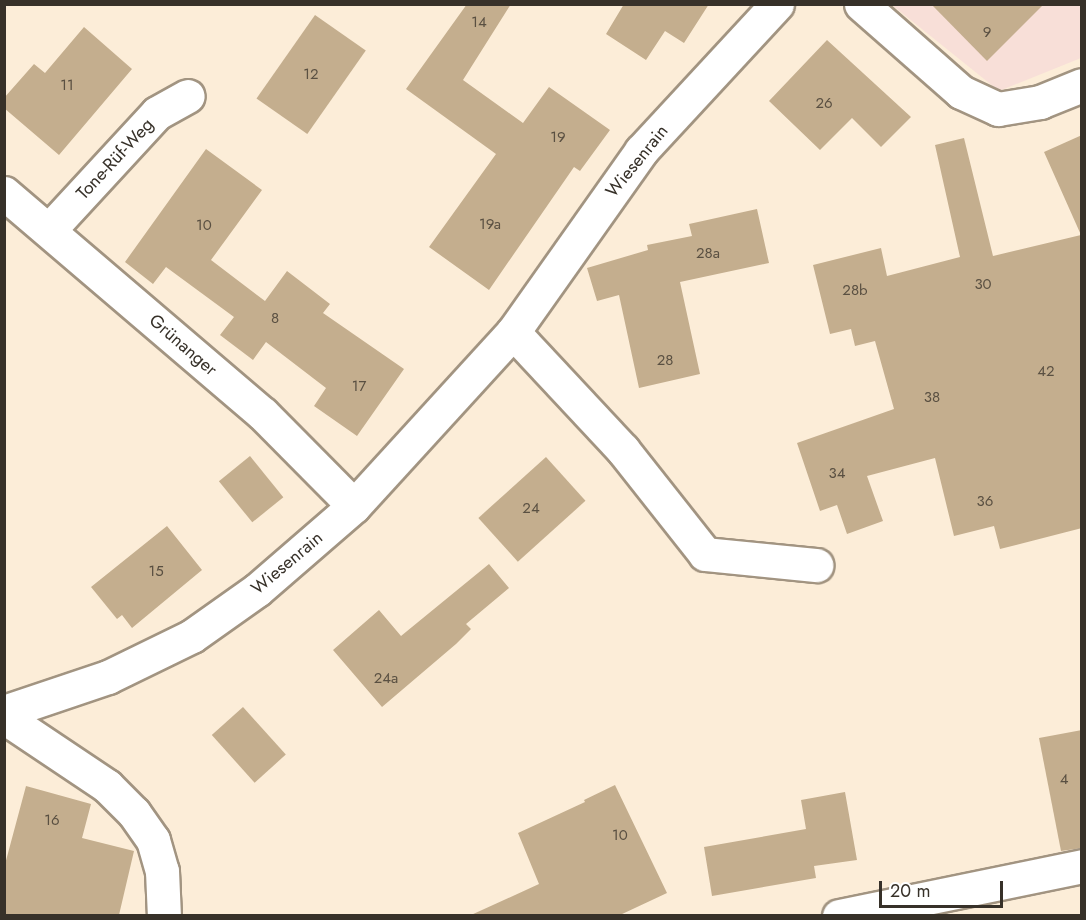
<!DOCTYPE html>
<html>
<head>
<meta charset="utf-8">
<style>
	body { margin:0 }
	#map { position:relative; width:1086px; height:920px; overflow:hidden; background:#fcedd8; font-family:Jost,sans-serif }
	div>[style] { position:absolute }
	.industrial>* { inset:0; background:#f8dfd8 }
	.building>* { inset:0; background:#c4ae8e; transform-origin:0 0 }
	.roads { filter:drop-shadow(2px 0 #a29481) drop-shadow(-2px 0 #a29481) drop-shadow(0 2px #a29481) drop-shadow(0 -2px #a29481) }
	.minor>* { height:33px; margin:-16.5px; padding:0 16.5px; transform-origin:16.5px; border-radius:16.5px; background:#fff }
	span { translate:-50% -50%; white-space:nowrap; text-align:center; line-height:1.15; -webkit-text-stroke:4.5px #fff; paint-order:stroke }
	.number-label { font-size:15px; color:#5a5042 }
	.number-label span { -webkit-text-stroke-width:0 }
	.street-label { font-size:18px; color:#373129 }
	.frame { position:absolute; inset:0; border:6px solid #373129; pointer-events:none }
	.scale { position:absolute; left:879px; top:881px; width:124px; height:27px; box-sizing:border-box; border:3px solid #373129; border-top:0; padding-left:8px; font-size:18px; line-height:21px; white-space:nowrap; color:#373129; -webkit-text-stroke:4px #fff; paint-order:stroke }
</style>
</head>
<body>
<div id="map">
	<div class="industrial">
		<div style="clip-path:polygon(892px 5px,1081px 5px,1081px 58px,999px 91px)"></div>
	</div>
	<div class="building">
		<div style="clip-path:polygon(467px 4px,511px 4px,463px 80px,523px 123px,549px 87px,610px 130px,580px 171px,574px 167px,489px 290px,429px 247px,496px 154px,406px 89px)"></div>
		<div style="clip-path:polygon(624px 4px,709px 4px,684px 43px,665px 31px,646px 60px,606px 34px)"></div>
		<div style="clip-path:polygon(931px 4px,1044px 4px,987px 61px)"></div>
		<div style="left:315px;top:15px;width:62px;height:102px;rotate:35deg"></div>
		<div style="clip-path:polygon(84px 27px,132px 69px,59px 155px,4px 108px,4px 98px,34px 64px,45px 73px)"></div>
		<div style="clip-path:polygon(827px 40px,911px 117px,881px 147px,852px 118px,820px 150px,769px 101px)"></div>
		<div style="clip-path:polygon(1082px 135px,1082px 528px,1000px 549px,994px 526px,954px 536px,935px 458px,867px 476px,883px 521px,847px 534px,837px 505px,820px 511px,797px 443px,894px 409px,875px 341px,855px 346px,851px 329px,830px 334px,813px 265px,881px 248px,887px 276px,960px 257px,935px 145px,964px 138px,993px 256px,1081px 235px,1044px 152px)"></div>
		<div style="clip-path:polygon(206px 149px,262px 190px,211px 260px,265px 301px,287px 271px,330px 304px,323px 313px,404px 369px,357px 436px,314px 406px,326px 388px,266px 342px,253px 360px,220px 335px,234px 317px,166px 267px,153px 284px,125px 262px)"></div>
		<div style="clip-path:polygon(757px 209px,769px 263px,680px 282px,700px 374px,639px 388px,619px 295px,597px 301px,587px 268px,648px 250px,647px 245px,692px 236px,689px 224px)"></div>
		<div style="left:250px;top:456px;width:53px;height:40px;rotate:51deg"></div>
		<div style="left:546px;top:457px;width:59px;height:91px;rotate:48deg"></div>
		<div style="clip-path:polygon(167px 526px,202px 570px,132px 628px,122px 615px,117px 619px,91px 587px)"></div>
		<div style="clip-path:polygon(489px 564px,509px 588px,466px 624px,471px 629px,456px 644px,382px 707px,333px 650px,379px 610px,401px 636px)"></div>
		<div style="left:243px;top:707px;width:64px;height:42px;rotate:48deg"></div>
		<div style="clip-path:polygon(1082px 730px,1082px 848px,1061px 851px,1039px 738px)"></div>
		<div style="clip-path:polygon(615px 785px,667px 893px,620px 915px,471px 915px,539px 884px,518px 833px,585px 802px,584px 800px)"></div>
		<div style="clip-path:polygon(26px 786px,91px 804px,82px 838px,134px 851px,119px 915px,4px 915px,4px 868px)"></div>
		<div style="clip-path:polygon(845px 792px,857px 860px,814px 866px,816px 878px,712px 896px,704px 847px,806px 829px,801px 800px)"></div>
	</div>
	<div class="roads">
		<div class="minor">
			<div style="left:861px;top:4px;width:133px;rotate:41.3deg"></div>
			<div style="left:961px;top:92px;width:41px;rotate:24.7deg"></div>
			<div style="left:998px;top:109px;width:43px;rotate:-9.5deg"></div>
			<div style="left:1040px;top:102px;width:45px;rotate:-22deg"></div>
			<div style="left:4px;top:193px;width:340px;rotate:40.5deg"></div>
			<div style="left:263px;top:414px;width:129px;rotate:45.3deg"></div>
			<div style="left:49px;top:230px;width:159px;rotate:-47.3deg"></div>
			<div style="left:157px;top:113px;width:35px;rotate:-29deg"></div>
			<div style="left:513px;top:332px;width:161px;rotate:47deg"></div>
			<div style="left:623px;top:450px;width:132px;rotate:51.7deg"></div>
			<div style="left:705px;top:554px;width:112px;rotate:5.7deg"></div>
			<div style="left:4px;top:712px;width:110px;rotate:-18.6deg"></div>
			<div style="left:108px;top:677px;width:93px;rotate:-26deg"></div>
			<div style="left:192px;top:636px;width:80px;rotate:-35.3deg"></div>
			<div style="left:257px;top:590px;width:128px;rotate:-40.9deg"></div>
			<div style="left:354px;top:506px;width:236px;rotate:-47.6deg"></div>
			<div style="left:513px;top:332px;width:222px;rotate:-54.7deg"></div>
			<div style="left:641px;top:151px;width:200px;rotate:-47.2deg"></div>
			<div style="left:4px;top:717px;width:124px;rotate:33.8deg"></div>
			<div style="left:107px;top:786px;width:38px;rotate:45deg"></div>
			<div style="left:134px;top:813px;width:33px;rotate:55deg"></div>
			<div style="left:153px;top:840px;width:32px;rotate:74deg"></div>
			<div style="left:162px;top:871px;width:45px;rotate:87.5deg"></div>
			<div style="left:839px;top:916px;width:248px;rotate:-11.6deg"></div>
		</div>
	</div>
	<div class="number-label">
		<span style="left:479px;top:23px">14</span>
		<span style="left:987px;top:33px">9</span>
		<span style="left:311px;top:75px">12</span>
		<span style="left:67px;top:86px">11</span>
		<span style="left:824px;top:104px">26</span>
		<span style="left:558px;top:138px">19</span>
		<span style="left:490px;top:225px">19a</span>
		<span style="left:204px;top:226px">10</span>
		<span style="left:708px;top:254px">28a</span>
		<span style="left:983px;top:285px">30</span>
		<span style="left:855px;top:291px">28b</span>
		<span style="left:275px;top:319px">8</span>
		<span style="left:665px;top:361px">28</span>
		<span style="left:1046px;top:372px">42</span>
		<span style="left:359px;top:387px">17</span>
		<span style="left:932px;top:398px">38</span>
		<span style="left:837px;top:474px">34</span>
		<span style="left:985px;top:502px">36</span>
		<span style="left:531px;top:509px">24</span>
		<span style="left:156px;top:572px">15</span>
		<span style="left:386px;top:679px">24a</span>
		<span style="left:1064px;top:780px">4</span>
		<span style="left:52px;top:821px">16</span>
		<span style="left:620px;top:836px">10</span>
	</div>
	<div class="street-label">
		<span style="left:115px;top:159px;rotate:-47deg">Tone-Rüf-Weg</span>
		<span style="left:637px;top:161px;rotate:-51deg">Wiesenrain</span>
		<span style="left:183px;top:345px;rotate:41deg">Grünanger</span>
		<span style="left:287px;top:563px;rotate:-40deg">Wiesenrain</span>
	</div>
	<div class="frame"></div>
	<div class="scale">20 m</div>
</div>
</body>
</html>
